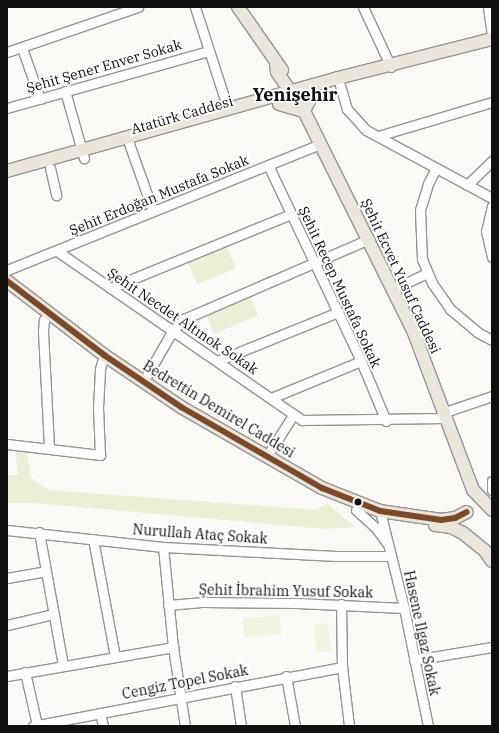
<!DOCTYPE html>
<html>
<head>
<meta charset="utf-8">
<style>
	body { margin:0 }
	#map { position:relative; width:499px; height:733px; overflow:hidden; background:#fbf9f5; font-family:"IBM Plex Serif",serif }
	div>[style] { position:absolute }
	.green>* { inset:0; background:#e9f0d6; transform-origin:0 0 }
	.pitch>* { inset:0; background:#f1f4e0; transform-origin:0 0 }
	.roads { filter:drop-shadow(1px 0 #959493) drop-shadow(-1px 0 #959493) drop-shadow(0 1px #959493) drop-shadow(0 -1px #959493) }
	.minor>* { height:9px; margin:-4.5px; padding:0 4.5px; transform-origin:4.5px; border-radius:4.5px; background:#fefefe }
	.major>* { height:12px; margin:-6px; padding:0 6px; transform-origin:6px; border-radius:6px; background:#ece5db }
	.bus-1>* { height:6px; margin:-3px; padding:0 3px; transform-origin:3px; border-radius:3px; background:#7a4b2a }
	.dots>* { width:11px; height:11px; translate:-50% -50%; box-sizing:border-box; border:2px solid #fff; border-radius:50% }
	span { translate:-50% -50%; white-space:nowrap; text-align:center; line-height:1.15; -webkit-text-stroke:4px #fff; paint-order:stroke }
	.street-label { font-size:14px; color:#0f0f0f }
	.district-label { font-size:18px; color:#0f0f0f; font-weight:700 }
	.frame { position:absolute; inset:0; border:8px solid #0f0f0f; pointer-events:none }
</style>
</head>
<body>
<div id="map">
	<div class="green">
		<div style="left:226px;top:245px;width:25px;height:42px;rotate:67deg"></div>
		<div style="left:250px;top:296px;width:21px;height:48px;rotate:67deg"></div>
		<div style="clip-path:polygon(14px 444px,26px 445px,31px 478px,48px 490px,317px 510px,327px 503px,355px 527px,325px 529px,34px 503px,7px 503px,7px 475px,18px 475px)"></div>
	</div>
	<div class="pitch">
		<div style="left:279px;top:615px;width:19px;height:37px;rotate:84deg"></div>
		<div style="left:328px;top:623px;width:28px;height:14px;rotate:84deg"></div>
	</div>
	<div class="roads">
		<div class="minor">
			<div style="left:195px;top:7px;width:107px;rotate:72.1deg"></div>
			<div style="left:363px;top:7px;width:66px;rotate:65deg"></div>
			<div style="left:488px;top:7px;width:27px;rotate:82deg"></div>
			<div style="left:22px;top:48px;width:54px;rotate:70.6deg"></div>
			<div style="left:7px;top:52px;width:139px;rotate:-19deg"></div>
			<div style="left:340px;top:85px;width:25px;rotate:74deg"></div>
			<div style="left:347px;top:109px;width:28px;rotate:48deg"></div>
			<div style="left:366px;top:130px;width:143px;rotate:28.4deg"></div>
			<div style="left:65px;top:91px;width:70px;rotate:74.2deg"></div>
			<div style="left:7px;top:108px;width:209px;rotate:-15.8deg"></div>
			<div style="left:378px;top:136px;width:119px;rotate:-16.6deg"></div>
			<div style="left:127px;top:138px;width:77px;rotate:70.4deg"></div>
			<div style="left:268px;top:165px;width:217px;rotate:64.6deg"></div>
			<div style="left:361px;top:361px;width:65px;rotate:67.4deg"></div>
			<div style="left:50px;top:168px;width:28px;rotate:77deg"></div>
			<div style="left:436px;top:168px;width:18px;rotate:117deg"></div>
			<div style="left:428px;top:184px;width:27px;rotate:107deg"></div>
			<div style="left:420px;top:210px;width:49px;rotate:87.7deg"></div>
			<div style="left:422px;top:259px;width:26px;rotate:67deg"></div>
			<div style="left:432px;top:283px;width:32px;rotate:55deg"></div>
			<div style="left:450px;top:309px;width:35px;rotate:40deg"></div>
			<div style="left:477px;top:332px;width:17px;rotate:28deg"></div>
			<div style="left:467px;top:185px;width:35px;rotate:-44deg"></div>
			<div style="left:492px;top:206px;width:26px;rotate:103deg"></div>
			<div style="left:486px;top:231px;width:27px;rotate:77deg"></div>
			<div style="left:57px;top:251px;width:298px;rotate:34.6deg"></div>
			<div style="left:302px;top:420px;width:142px;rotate:-0.8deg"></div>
			<div style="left:7px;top:270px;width:338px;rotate:-21.9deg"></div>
			<div style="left:110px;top:288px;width:196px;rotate:-22.2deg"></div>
			<div style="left:393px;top:289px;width:38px;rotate:-25deg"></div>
			<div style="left:49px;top:313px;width:9px;rotate:126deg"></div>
			<div style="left:44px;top:320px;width:12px;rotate:95deg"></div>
			<div style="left:43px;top:332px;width:115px;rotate:87deg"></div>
			<div style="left:217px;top:361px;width:131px;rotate:-22deg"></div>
			<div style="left:143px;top:382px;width:60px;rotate:-60deg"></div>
			<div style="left:173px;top:330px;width:16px;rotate:-45deg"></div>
			<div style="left:184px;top:319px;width:202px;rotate:-23.4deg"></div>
			<div style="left:271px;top:398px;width:97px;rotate:-22.3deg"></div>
			<div style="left:442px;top:413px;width:53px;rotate:-18.8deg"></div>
			<div style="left:7px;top:444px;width:94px;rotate:6.7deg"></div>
			<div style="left:100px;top:455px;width:47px;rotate:-92.4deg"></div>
			<div style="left:98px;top:408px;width:39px;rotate:-87deg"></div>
			<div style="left:100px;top:369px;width:15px;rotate:-74deg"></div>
			<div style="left:267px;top:456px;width:49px;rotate:-57.6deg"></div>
			<div style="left:492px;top:481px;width:9px;rotate:90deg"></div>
			<div style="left:356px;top:510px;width:27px;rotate:42deg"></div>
			<div style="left:376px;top:528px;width:19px;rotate:54deg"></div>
			<div style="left:380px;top:511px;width:100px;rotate:76.1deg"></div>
			<div style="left:404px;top:608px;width:120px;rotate:78.5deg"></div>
			<div style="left:7px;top:530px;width:157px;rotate:6.2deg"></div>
			<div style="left:163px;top:547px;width:173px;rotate:3deg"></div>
			<div style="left:336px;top:556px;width:55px"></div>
			<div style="left:39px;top:532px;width:135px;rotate:79.8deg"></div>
			<div style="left:93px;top:539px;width:119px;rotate:79.4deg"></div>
			<div style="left:163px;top:547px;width:100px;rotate:84.3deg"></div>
			<div style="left:173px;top:647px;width:80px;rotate:81.4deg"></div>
			<div style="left:7px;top:578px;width:39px;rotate:-10deg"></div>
			<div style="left:341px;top:604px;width:63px;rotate:89.1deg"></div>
			<div style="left:342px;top:667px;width:59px;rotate:83.2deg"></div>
			<div style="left:168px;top:605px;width:36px;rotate:-5deg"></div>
			<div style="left:204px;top:602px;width:93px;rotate:0.6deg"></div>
			<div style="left:297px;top:603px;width:107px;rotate:2.7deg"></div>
			<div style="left:7px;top:625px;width:47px;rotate:-13.4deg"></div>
			<div style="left:414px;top:660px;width:79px;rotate:-9.5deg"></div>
			<div style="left:25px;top:672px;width:54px;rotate:77.2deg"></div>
			<div style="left:7px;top:676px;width:169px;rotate:-9.9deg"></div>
			<div style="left:286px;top:676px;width:51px;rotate:79.8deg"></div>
			<div style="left:235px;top:686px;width:40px;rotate:81.5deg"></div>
			<div style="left:100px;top:713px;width:13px;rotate:77deg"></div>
			<div style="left:33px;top:726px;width:315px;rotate:-10.8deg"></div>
		</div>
		<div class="major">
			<div style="left:238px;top:7px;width:77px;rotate:55.1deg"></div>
			<div style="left:276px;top:64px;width:8px;rotate:83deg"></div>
			<div style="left:277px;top:72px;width:47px;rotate:55.3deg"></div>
			<div style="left:304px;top:111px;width:248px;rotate:63.6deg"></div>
			<div style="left:414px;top:333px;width:168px;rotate:69.4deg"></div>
			<div style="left:473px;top:490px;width:28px;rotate:46deg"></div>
			<div style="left:279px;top:104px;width:26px;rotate:16deg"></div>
			<div style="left:304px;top:111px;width:20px;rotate:-63deg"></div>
			<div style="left:7px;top:171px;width:344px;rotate:-15.7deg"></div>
			<div style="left:338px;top:78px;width:159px;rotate:-14.2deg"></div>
			<div style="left:7px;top:281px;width:122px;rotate:37.3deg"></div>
			<div style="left:104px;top:355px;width:93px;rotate:34deg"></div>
			<div style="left:181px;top:407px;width:163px;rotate:29.9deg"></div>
			<div style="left:322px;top:488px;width:62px;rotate:21.6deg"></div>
			<div style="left:380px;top:511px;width:62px;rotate:8.4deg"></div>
			<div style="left:441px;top:520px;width:14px;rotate:-8deg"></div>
			<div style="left:455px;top:518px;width:13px;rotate:-27deg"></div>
			<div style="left:435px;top:525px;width:16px;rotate:7deg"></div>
			<div style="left:451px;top:527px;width:13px;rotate:27deg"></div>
			<div style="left:463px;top:533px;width:28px;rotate:39deg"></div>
			<div style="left:485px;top:551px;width:12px;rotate:55deg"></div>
		</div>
	</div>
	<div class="bus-1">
		<div style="left:7px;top:281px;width:122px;rotate:37.3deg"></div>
		<div style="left:104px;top:355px;width:93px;rotate:34deg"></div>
		<div style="left:181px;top:407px;width:163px;rotate:29.9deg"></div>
		<div style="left:322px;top:488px;width:62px;rotate:21.6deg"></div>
		<div style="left:380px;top:511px;width:62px;rotate:8.4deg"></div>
		<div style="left:441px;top:520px;width:14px;rotate:-8deg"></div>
		<div style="left:455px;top:518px;width:13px;rotate:-27deg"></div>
	</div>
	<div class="dots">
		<div style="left:358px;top:502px;background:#0f0f0f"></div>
	</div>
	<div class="street-label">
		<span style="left:104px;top:66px;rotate:-16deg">Şehit Şener Enver Sokak</span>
		<span style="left:182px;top:115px;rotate:-16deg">Atatürk Caddesi</span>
		<span style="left:159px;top:195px;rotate:-22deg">Şehit Erdoğan Mustafa Sokak</span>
		<span style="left:401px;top:276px;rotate:65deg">Şehit Ecvet Yusuf Caddesi</span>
		<span style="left:340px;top:287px;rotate:65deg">Şehit Recep Mustafa Sokak</span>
		<span style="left:183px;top:321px;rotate:34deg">Şehit Necdet Altınok Sokak</span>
		<span style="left:219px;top:409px;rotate:31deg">Bedrettin Demirel Caddesi</span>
		<span style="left:200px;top:534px;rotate:4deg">Nurullah Ataç Sokak</span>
		<span style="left:286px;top:591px;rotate:1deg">Şehit İbrahim Yusuf Sokak</span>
		<span style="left:422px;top:633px;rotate:78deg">Hasene Ilgaz Sokak</span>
		<span style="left:185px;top:682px;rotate:-11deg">Cengiz Topel Sokak</span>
	</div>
	<div class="district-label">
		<span style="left:295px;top:95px">Yenişehir</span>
	</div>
	<div class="frame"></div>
</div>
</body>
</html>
